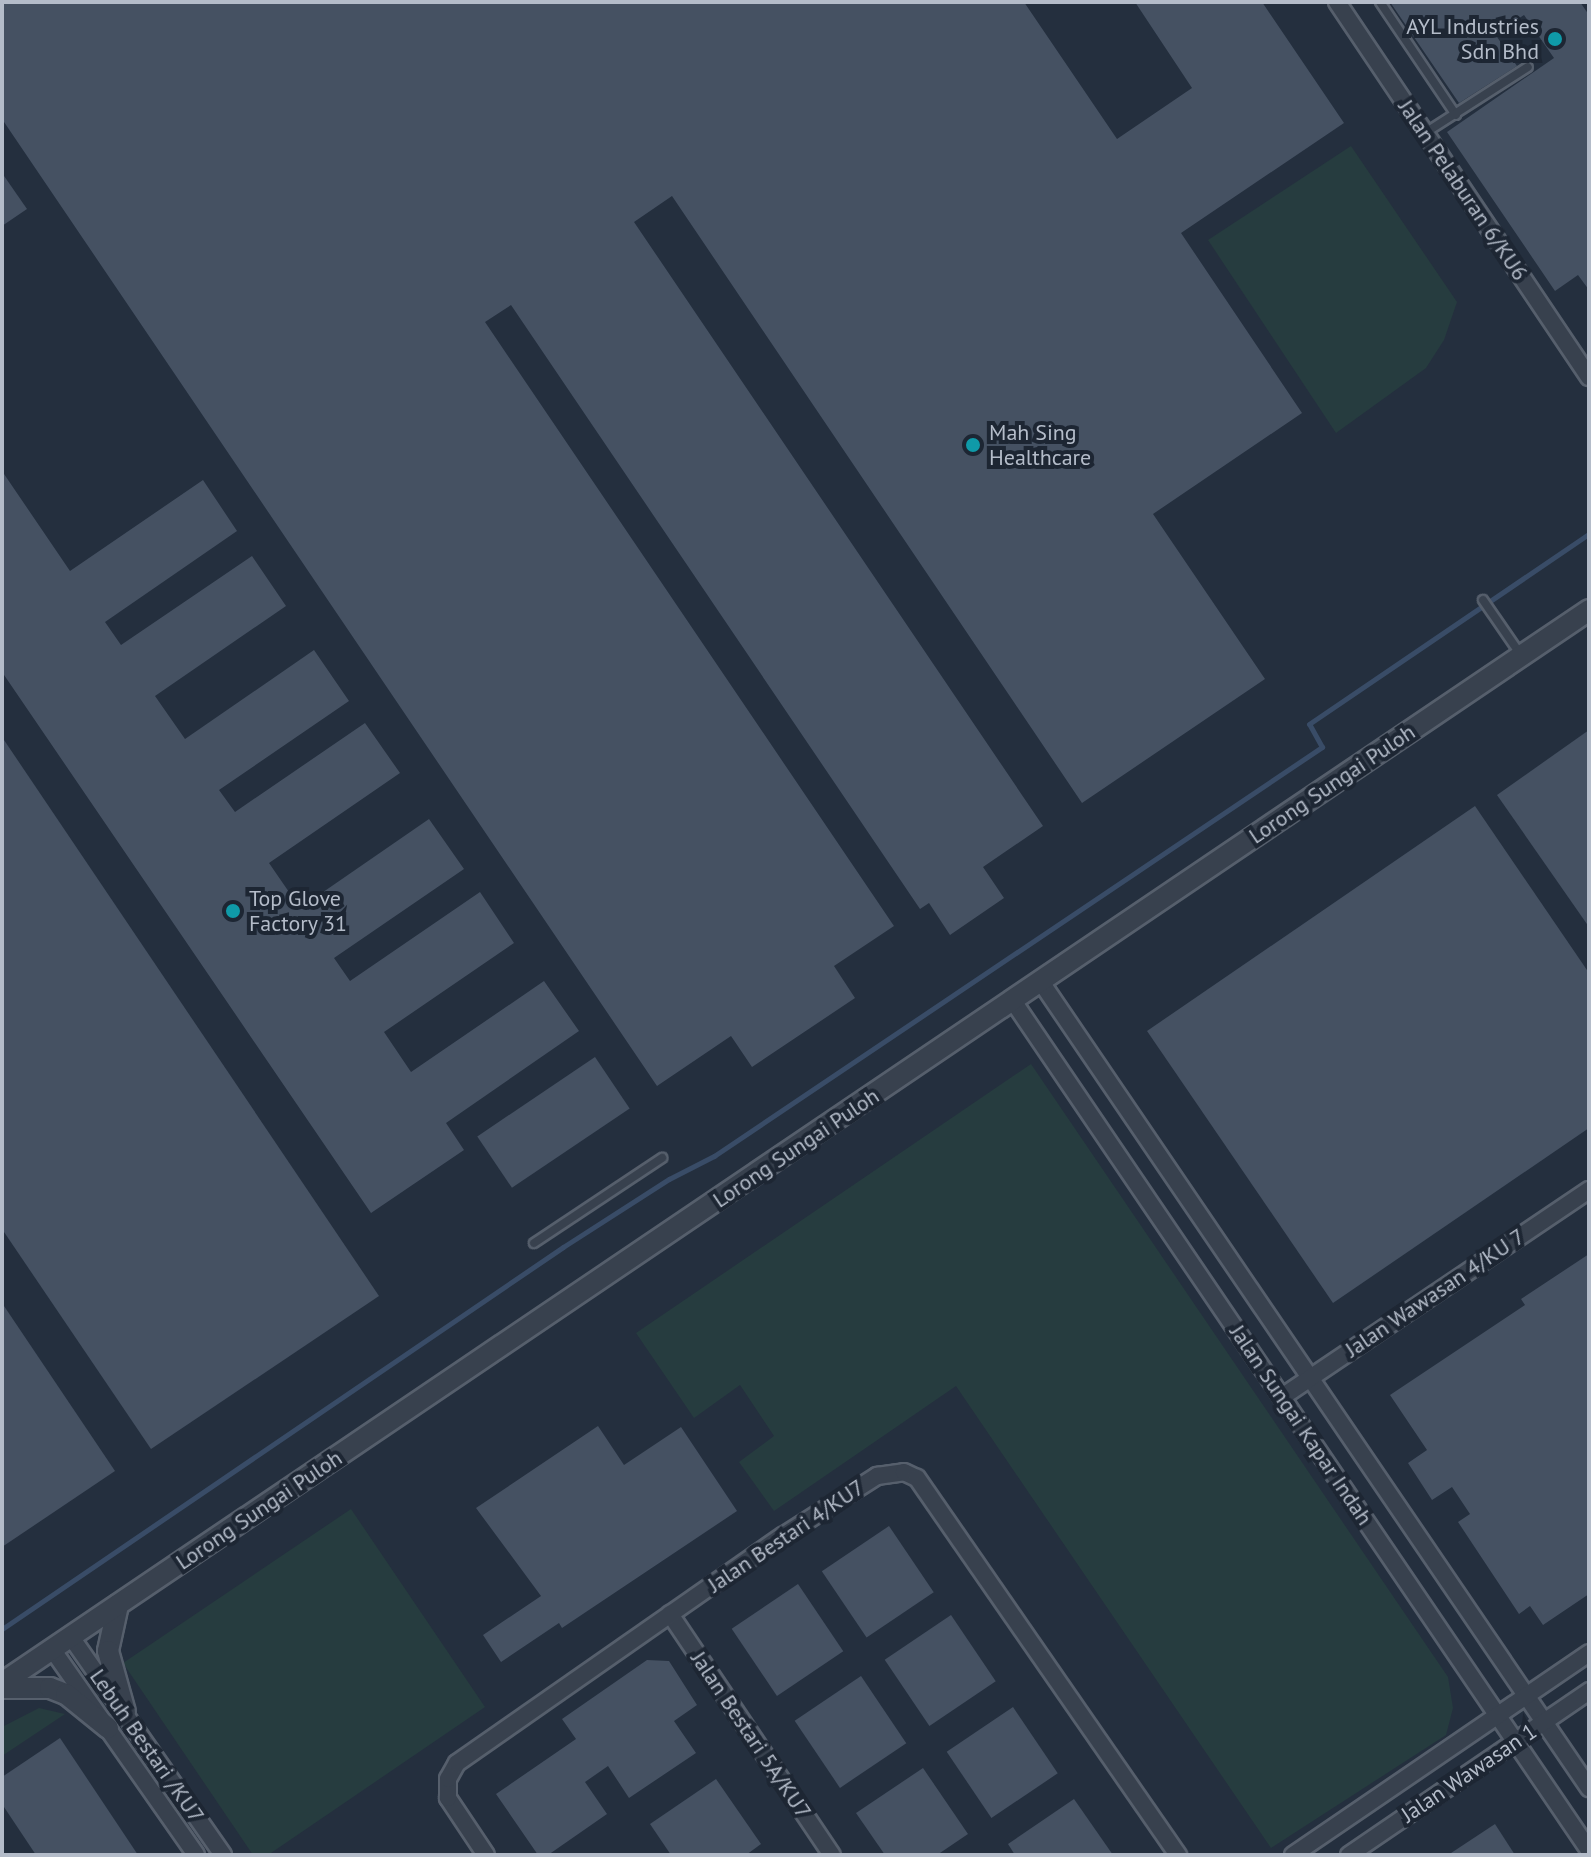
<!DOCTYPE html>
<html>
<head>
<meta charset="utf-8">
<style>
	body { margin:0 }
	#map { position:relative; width:1591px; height:1857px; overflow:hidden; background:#242f3e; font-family:"PT Sans",sans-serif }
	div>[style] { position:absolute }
	.green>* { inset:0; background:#263c3f }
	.stream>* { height:5px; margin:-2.5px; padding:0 2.5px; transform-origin:2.5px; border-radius:2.5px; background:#394c67 }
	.building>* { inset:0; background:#455162; transform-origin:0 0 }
	.roads { filter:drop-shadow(2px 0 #565f6c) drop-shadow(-2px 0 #565f6c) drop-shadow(0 2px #565f6c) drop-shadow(0 -2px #565f6c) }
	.service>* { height:8px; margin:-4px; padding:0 4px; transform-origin:4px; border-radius:4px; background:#38414e }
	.minor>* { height:16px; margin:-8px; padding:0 8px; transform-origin:8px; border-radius:8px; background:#38414e }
	.tertiary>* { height:20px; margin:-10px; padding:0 10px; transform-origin:10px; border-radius:10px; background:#38414e }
	.dots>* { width:22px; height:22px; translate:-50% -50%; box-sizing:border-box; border:4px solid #1d2633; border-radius:50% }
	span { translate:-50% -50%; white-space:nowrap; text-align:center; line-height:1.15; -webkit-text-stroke:8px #1d2633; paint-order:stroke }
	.poi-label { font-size:22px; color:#b4bcc9 }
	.right { translate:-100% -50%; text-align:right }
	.left { translate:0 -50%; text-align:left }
	.street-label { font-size:22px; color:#b4bcc9 }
	.frame { position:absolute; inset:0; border:4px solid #b4bcc9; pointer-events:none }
</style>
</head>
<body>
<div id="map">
	<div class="green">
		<div style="clip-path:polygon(1351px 146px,1457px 302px,1444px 340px,1426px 368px,1336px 433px,1208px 240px)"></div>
		<div style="clip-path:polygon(1031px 1064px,1448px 1677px,1453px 1708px,1446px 1735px,1271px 1848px,956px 1386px,774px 1511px,739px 1462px,774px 1436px,740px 1385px,694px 1418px,636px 1333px)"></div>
		<div style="clip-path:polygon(351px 1509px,485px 1707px,268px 1855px,253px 1855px,123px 1663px)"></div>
		<div style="clip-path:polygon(39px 1708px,65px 1714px,2px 1756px,2px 1727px)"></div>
	</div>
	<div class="stream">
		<div style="left:2px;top:1629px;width:679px;rotate:-34.25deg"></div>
		<div style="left:563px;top:1247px;width:126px;rotate:-32.7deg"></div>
		<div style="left:669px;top:1179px;width:51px;rotate:-27.1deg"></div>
		<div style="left:714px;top:1156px;width:733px;rotate:-33.93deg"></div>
		<div style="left:1322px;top:747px;width:26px;rotate:-119deg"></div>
		<div style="left:1309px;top:724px;width:338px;rotate:-34.2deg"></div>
	</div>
	<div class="building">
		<div style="clip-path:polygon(2px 2px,1024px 2px,1117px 139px,1192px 88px,1135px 2px,1262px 2px,1344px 123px,1181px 233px,1302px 413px,1153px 514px,1265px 679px,1082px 803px,672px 196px,634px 222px,1043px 826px,983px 867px,1004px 898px,950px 935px,929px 903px,920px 909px,511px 305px,485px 322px,894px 926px,834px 966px,855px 998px,752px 1067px,731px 1036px,657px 1086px,2px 119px)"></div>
		<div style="clip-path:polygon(1390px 2px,1580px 2px,1589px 15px,1589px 290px,1578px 275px,1555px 291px,1447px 132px,1554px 58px,1524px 15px,1495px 34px,1517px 66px,1459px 103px)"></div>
		<div style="clip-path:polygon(2px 173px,27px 209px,2px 226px)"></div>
		<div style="clip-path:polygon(2px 471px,70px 571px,203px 480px,237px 531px,105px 622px,121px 645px,252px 556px,286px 606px,155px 696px,185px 739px,314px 650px,349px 701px,219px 790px,235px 812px,365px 723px,400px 773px,269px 863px,300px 908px,429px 819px,464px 869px,334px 958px,350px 981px,480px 892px,514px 943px,384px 1032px,411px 1072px,544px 981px,579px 1031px,446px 1123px,464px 1150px,371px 1213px,2px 672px)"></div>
		<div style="clip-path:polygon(1589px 730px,1589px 927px,1497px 795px)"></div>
		<div style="clip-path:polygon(2px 737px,379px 1296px,151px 1449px,2px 1229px)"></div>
		<div style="clip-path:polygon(1475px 806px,1589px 973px,1589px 1128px,1333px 1303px,1147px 1031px)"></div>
		<div style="left:595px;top:1057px;width:62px;height:142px;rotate:56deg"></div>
		<div style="clip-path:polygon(1589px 1254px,1589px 1594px,1543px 1625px,1530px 1606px,1519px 1614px,1458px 1522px,1470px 1514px,1452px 1487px,1432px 1500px,1408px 1463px,1427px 1450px,1390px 1395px,1525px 1305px,1521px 1299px)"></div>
		<div style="clip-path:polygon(2px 1303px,115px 1471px,2px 1547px)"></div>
		<div style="clip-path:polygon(598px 1426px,624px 1465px,681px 1427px,737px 1511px,562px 1628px,559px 1623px,501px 1662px,483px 1635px,541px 1596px,476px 1508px)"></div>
		<div style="left:889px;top:1526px;width:80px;height:81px;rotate:56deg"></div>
		<div style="left:798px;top:1584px;width:81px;height:80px;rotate:56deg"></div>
		<div style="left:951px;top:1615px;width:80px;height:80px;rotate:56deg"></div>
		<div style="clip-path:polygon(647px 1660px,669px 1661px,697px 1705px,674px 1721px,696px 1753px,629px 1798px,608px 1766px,585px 1782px,607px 1814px,548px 1855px,538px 1855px,496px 1794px,576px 1739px,562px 1719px)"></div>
		<div style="left:861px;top:1676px;width:81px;height:80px;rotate:56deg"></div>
		<div style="left:1013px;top:1707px;width:80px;height:80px;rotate:56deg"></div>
		<div style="clip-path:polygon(60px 1738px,138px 1855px,36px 1855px,2px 1804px,2px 1777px)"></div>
		<div style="clip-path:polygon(923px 1768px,968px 1834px,937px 1855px,885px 1855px,856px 1813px)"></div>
		<div style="clip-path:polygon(716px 1779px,761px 1844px,746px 1855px,671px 1855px,650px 1824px)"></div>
		<div style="clip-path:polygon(1074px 1799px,1113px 1855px,1015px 1855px,1008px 1844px)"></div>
		<div style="clip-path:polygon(1495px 1824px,1515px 1855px,1448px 1855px)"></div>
	</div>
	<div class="roads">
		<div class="service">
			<div style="left:1380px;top:2px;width:136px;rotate:56.1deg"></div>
			<div style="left:1425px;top:133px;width:122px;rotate:-32.7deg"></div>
			<div style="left:1483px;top:600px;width:67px;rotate:55.4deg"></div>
			<div style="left:534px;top:1243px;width:154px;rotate:-33.6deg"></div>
		</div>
		<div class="minor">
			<div style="left:1337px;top:2px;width:452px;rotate:56.1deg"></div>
			<div style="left:1041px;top:982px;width:975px;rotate:55.79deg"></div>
			<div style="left:1013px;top:1001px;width:1026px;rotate:55.85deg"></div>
			<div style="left:1282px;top:1397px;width:370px;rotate:-34deg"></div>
			<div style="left:670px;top:1614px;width:290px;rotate:56.1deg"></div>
			<div style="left:71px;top:1637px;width:266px;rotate:55.1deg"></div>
			<div style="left:52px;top:1649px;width:251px;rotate:55deg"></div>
			<div style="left:486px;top:1855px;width:69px;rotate:-123.7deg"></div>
			<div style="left:448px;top:1798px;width:19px;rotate:-90deg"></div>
			<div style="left:448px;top:1779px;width:18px;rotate:-61deg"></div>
			<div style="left:457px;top:1763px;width:397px;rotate:-34.9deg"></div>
			<div style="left:783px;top:1536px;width:112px;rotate:-32.6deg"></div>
			<div style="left:877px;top:1476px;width:27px;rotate:-8deg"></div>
			<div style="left:904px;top:1472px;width:14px;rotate:25deg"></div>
			<div style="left:917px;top:1478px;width:459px;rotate:55.3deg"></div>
			<div style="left:1293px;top:1855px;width:358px;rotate:-34.3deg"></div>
			<div style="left:1349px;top:1855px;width:291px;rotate:-34.3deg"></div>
		</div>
		<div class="tertiary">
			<div style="left:118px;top:1605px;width:47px;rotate:102.3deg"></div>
			<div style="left:108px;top:1651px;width:63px;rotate:74.4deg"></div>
			<div style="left:2px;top:1683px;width:1916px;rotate:-34.06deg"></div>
			<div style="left:2px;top:1688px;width:48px"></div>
			<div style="left:50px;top:1688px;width:17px;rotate:21deg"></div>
			<div style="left:66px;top:1694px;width:54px;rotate:39deg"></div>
		</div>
	</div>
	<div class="dots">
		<div style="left:1555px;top:39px;background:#0f9aa8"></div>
		<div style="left:973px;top:445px;background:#0f9aa8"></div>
		<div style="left:233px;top:911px;background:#0f9aa8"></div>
	</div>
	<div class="poi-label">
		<span class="right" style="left:1539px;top:39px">AYL Industries<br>Sdn Bhd</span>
		<span class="left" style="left:989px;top:445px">Mah Sing<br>Healthcare</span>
		<span class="left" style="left:249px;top:911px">Top Glove<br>Factory 31</span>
	</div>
	<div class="street-label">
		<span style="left:1463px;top:190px;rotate:56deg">Jalan Pelaburan 6/KU6</span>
		<span style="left:1332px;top:784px;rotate:-34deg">Lorong Sungai Puloh</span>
		<span style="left:796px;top:1148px;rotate:-34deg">Lorong Sungai Puloh</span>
		<span style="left:1435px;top:1293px;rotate:-34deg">Jalan Wawasan 4/KU 7</span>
		<span style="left:1301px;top:1425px;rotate:56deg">Jalan Sungai Kapar Indah</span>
		<span style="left:259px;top:1510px;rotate:-34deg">Lorong Sungai Puloh</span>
		<span style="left:786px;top:1536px;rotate:-34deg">Jalan Bestari 4/KU7</span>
		<span style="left:751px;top:1735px;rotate:56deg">Jalan Bestari 5A/KU7</span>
		<span style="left:147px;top:1746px;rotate:55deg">Lebuh Bestari /KU7</span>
		<span style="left:1469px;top:1773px;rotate:-34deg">Jalan Wawasan 1</span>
	</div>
	<div class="frame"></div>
</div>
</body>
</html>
